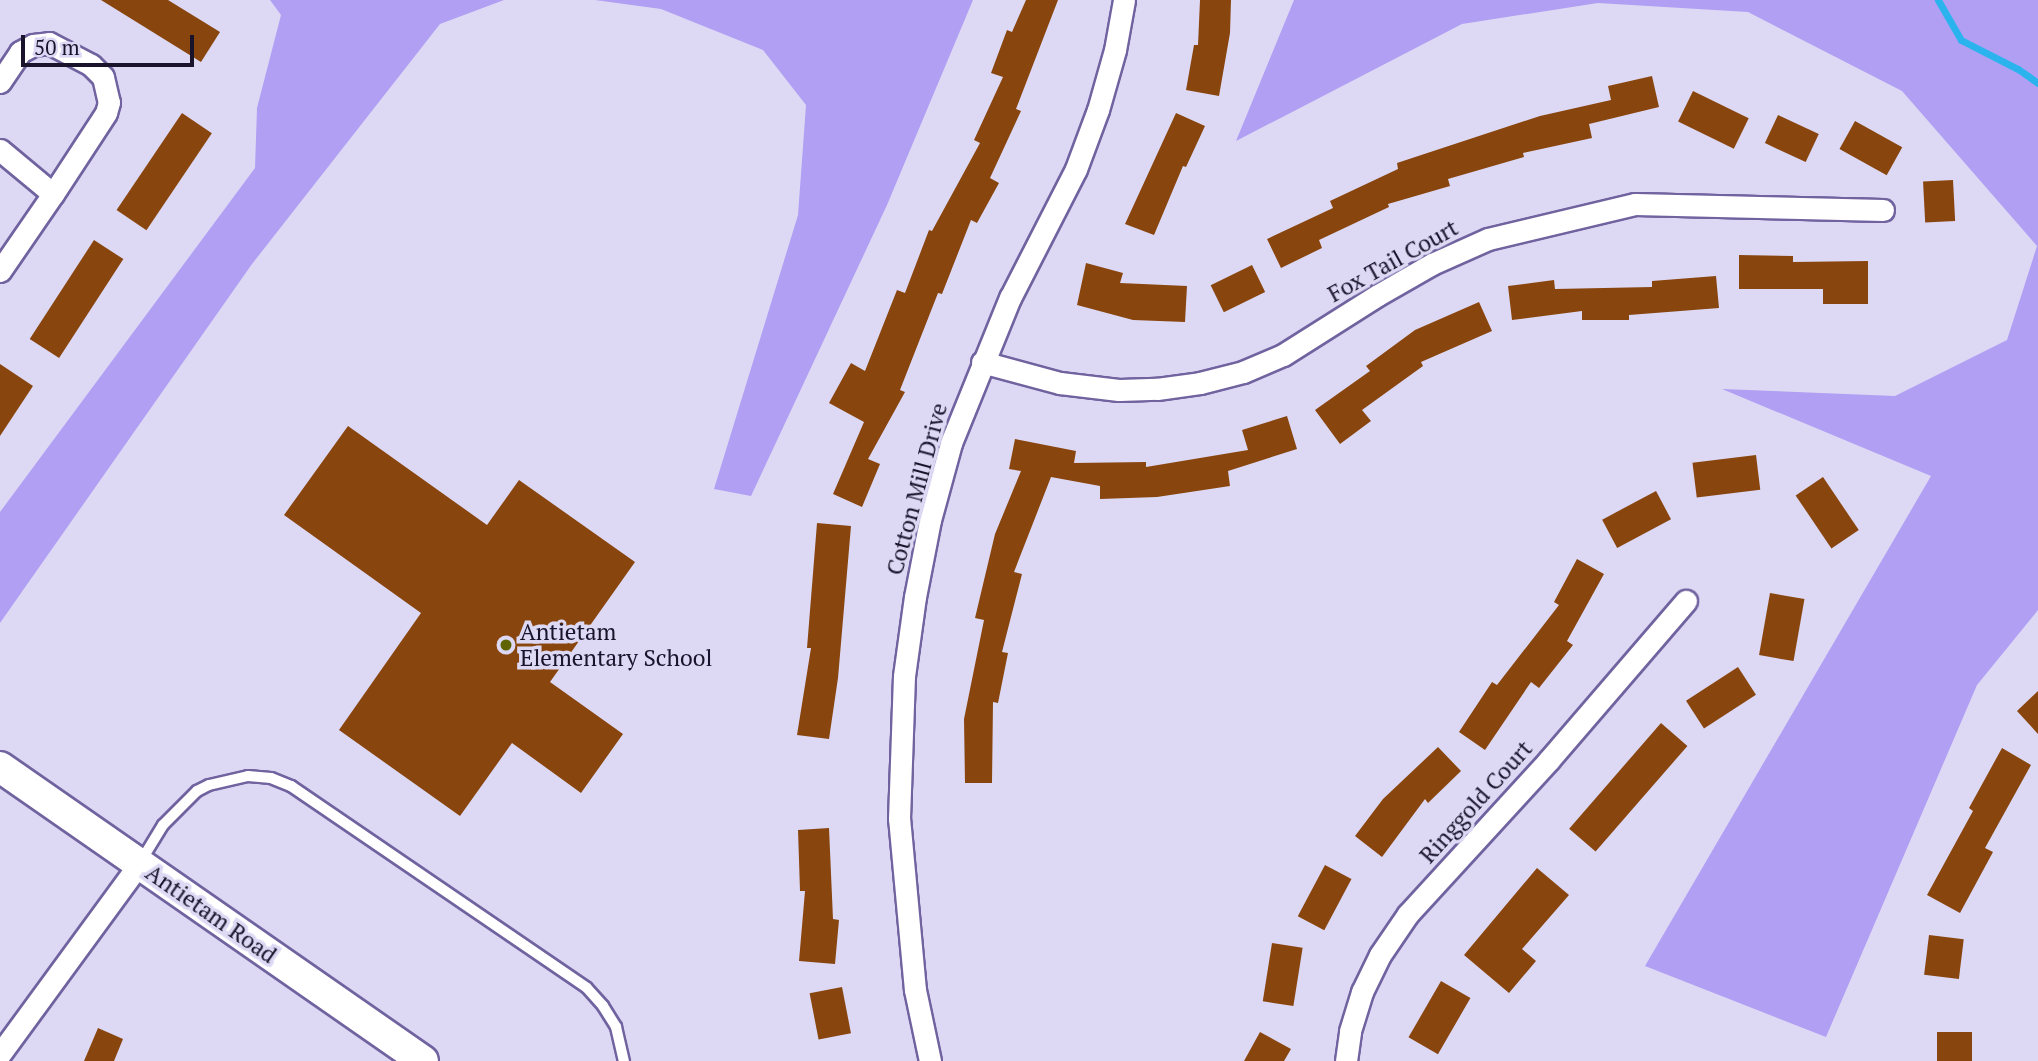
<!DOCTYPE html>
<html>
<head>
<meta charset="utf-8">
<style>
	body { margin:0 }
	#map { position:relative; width:2038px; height:1061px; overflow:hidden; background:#ddd9f4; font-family:"PT Serif",serif }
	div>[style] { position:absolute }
	.green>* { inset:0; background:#b19ff3 }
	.stream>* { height:7px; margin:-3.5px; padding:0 3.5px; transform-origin:3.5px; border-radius:3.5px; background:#2bb3ee }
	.building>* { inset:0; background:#89450e; transform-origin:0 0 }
	.roads { filter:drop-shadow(2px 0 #70639f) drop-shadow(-2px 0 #70639f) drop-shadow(0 2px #70639f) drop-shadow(0 -2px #70639f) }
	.lane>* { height:10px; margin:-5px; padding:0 5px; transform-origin:5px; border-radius:5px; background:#fff }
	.street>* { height:21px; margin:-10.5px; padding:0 10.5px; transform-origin:10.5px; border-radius:10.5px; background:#fff }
	.secondary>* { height:30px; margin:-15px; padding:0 15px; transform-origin:15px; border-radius:15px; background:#fff }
	.dots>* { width:19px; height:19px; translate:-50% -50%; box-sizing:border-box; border:4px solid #ddd9f4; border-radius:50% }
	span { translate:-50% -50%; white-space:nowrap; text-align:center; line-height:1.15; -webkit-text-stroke:7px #ddd9f4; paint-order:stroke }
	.street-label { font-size:23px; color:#19132b }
	.poi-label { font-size:23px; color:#19132b }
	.left { translate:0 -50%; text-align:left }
	.scale { position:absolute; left:21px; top:35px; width:173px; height:32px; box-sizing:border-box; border:4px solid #19132b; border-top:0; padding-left:9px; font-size:21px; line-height:24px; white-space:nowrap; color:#19132b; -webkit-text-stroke:5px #ddd9f4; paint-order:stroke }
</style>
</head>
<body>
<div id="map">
	<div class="green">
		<div style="clip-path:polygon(270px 0,504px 0,440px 24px,252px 264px,0 623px,0 512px,255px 168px,257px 108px,281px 15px)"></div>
		<div style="clip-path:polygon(595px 0,973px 0,887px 205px,751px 496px,714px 489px,798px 215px,806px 105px,763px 50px,661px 9px)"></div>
		<div style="clip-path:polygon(1294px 0,2038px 0,2038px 610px,1977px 685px,1826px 1037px,1645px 966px,1931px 476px,1722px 389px,1895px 396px,2007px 340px,2037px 246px,1902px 91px,1748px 12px,1598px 3px,1462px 24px,1236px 141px)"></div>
	</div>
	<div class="stream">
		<div style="left:1938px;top:0;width:46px;rotate:60.1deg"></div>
		<div style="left:1961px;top:40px;width:64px;rotate:27deg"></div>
		<div style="left:2018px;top:69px;width:24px;rotate:35deg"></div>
	</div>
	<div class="building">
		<div style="clip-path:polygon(101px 0,168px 0,220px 32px,201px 62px)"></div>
		<div style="clip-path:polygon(1026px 0,1058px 0,1016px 109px,1021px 111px,990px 178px,999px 183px,977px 223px,971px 220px,942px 294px,938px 293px,900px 390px,905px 392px,868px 459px,880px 464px,862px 507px,833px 494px,864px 422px,829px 403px,851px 363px,865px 371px,897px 290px,905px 293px,929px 230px,932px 231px,980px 143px,974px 140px,1003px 77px,991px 73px,1007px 30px,1012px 32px)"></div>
		<div style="clip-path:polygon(1200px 0,1231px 0,1230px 33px,1219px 96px,1186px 90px,1194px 45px,1198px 45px)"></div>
		<div style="clip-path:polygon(1652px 76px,1659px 107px,1589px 124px,1592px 138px,1523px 153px,1524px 157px,1448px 179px,1450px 186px,1388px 204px,1389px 207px,1319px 240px,1322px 248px,1281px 268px,1267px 239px,1333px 208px,1330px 201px,1398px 169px,1397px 163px,1540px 116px,1611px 100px,1608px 86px)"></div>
		<div style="left:1693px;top:91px;width:62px;height:34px;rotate:26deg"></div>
		<div style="left:182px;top:113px;width:36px;height:117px;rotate:34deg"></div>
		<div style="clip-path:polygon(1176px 113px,1205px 126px,1186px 167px,1183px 166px,1154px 235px,1125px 224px)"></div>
		<div style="left:1778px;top:115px;width:45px;height:31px;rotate:25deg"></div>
		<div style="left:1855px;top:121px;width:54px;height:32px;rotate:29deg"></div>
		<div style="left:1953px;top:180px;width:41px;height:30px;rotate:87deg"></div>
		<div style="left:94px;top:240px;width:35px;height:118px;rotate:33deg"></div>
		<div style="clip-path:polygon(1739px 255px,1793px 256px,1793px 262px,1868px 261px,1868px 304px,1823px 304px,1823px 289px,1739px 289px)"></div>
		<div style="clip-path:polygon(1086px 263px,1123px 273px,1120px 283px,1187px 286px,1185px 322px,1133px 320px,1077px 305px)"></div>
		<div style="left:1252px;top:265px;width:30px;height:46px;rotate:64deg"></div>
		<div style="clip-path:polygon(1716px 276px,1719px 308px,1629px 315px,1629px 320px,1582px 320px,1582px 311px,1512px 320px,1508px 286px,1554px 280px,1555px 289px,1652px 287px,1652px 281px)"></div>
		<div style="clip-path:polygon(1479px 302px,1492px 331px,1421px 362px,1423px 366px,1362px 410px,1371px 421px,1340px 444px,1315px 410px,1370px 371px,1366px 366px,1415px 330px)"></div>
		<div style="clip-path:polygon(0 364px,33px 386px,0 436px)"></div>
		<div style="clip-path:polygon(1287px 416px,1297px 449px,1228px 471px,1230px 486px,1157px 497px,1100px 499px,1100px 486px,1051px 477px,1014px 572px,1022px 574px,1002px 652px,1008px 653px,998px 703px,993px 702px,992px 783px,965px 783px,964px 719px,984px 620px,975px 618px,995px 534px,1021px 471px,1009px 469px,1015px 439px,1076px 451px,1074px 463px,1146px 462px,1146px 467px,1248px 450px,1242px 430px)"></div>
		<div style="clip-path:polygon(348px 426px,487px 525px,519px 480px,635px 562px,550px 682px,623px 734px,581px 793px,512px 743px,460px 816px,339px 730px,421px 613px,284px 515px)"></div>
		<div style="left:1756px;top:455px;width:35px;height:64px;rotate:83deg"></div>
		<div style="left:1823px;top:477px;width:64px;height:33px;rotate:56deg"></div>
		<div style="left:1656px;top:491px;width:32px;height:61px;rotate:62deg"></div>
		<div style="clip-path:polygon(817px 523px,851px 526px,838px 678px,829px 739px,797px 735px,811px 648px,807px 648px)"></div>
		<div style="clip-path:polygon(1577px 559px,1604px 574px,1567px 641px,1573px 645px,1539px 688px,1531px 682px,1485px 750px,1459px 732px,1492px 682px,1497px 685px,1559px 605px,1554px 602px)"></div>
		<div style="left:1770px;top:593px;width:35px;height:63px;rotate:10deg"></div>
		<div style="left:1738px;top:667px;width:33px;height:62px;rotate:57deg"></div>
		<div style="clip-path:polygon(2038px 691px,2038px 734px,2017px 711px)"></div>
		<div style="left:1661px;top:723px;width:35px;height:140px;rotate:41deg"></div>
		<div style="clip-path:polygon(1438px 747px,1461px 771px,1428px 803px,1425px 799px,1382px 857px,1355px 836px,1383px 799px)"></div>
		<div style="clip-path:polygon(2002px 748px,2031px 765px,1985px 848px,1993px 852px,1960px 913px,1927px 895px,1973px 811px,1969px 808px)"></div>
		<div style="clip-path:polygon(829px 828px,833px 919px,839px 920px,835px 964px,799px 961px,805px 891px,800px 891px,798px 830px)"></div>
		<div style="left:1325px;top:865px;width:30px;height:58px;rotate:28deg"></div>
		<div style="clip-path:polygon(1537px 868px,1569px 895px,1522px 949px,1536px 961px,1509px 993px,1464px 955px)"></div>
		<div style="left:1929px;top:935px;width:35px;height:40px;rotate:7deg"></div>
		<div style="left:1272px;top:943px;width:31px;height:59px;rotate:9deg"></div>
		<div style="left:1441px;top:981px;width:34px;height:65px;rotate:30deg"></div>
		<div style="left:842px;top:987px;width:47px;height:33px;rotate:79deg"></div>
		<div style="clip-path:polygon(98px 1028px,123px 1039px,114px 1061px,84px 1061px)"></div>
		<div style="clip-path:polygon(1260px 1032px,1291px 1049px,1284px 1061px,1244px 1061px)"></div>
		<div style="left:1972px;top:1032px;width:29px;height:35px;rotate:90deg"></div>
	</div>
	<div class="roads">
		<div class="lane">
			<div style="left:141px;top:861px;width:42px;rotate:-58.6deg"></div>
			<div style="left:163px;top:825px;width:48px;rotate:-45deg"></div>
			<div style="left:197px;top:791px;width:13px;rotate:-27deg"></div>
			<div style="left:209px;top:785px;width:40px;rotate:-13deg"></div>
			<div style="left:248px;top:776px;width:23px;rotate:5deg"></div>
			<div style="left:271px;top:778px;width:22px;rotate:22deg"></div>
			<div style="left:291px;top:786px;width:358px;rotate:34.3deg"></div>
			<div style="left:587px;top:988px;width:24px;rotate:48deg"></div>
			<div style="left:603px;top:1006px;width:25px;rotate:58deg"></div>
			<div style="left:616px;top:1027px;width:35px;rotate:77deg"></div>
		</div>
		<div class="street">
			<div style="left:0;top:82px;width:36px;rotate:-56deg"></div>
			<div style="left:20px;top:52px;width:15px;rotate:-28deg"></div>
			<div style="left:33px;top:45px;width:16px;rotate:-7deg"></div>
			<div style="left:49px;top:43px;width:47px;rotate:27.6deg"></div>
			<div style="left:91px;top:65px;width:17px;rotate:45deg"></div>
			<div style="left:103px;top:77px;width:26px;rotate:77deg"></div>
			<div style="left:109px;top:102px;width:11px;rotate:105deg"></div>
			<div style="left:106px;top:113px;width:97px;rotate:123.2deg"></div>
			<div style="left:53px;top:194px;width:69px;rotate:-140.3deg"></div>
			<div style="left:0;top:271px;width:93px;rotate:-55.5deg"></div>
			<div style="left:982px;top:362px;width:81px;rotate:15.1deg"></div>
			<div style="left:1060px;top:383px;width:59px;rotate:6.8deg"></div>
			<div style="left:1119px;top:390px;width:38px;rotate:-2deg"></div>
			<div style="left:1157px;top:389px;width:43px;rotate:-7.9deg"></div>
			<div style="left:1200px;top:383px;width:44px;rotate:-14.3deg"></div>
			<div style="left:1243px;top:372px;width:43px;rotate:-23deg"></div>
			<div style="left:1283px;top:355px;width:112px;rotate:-32.3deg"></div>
			<div style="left:1378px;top:295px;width:62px;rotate:-29.9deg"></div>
			<div style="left:1432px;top:264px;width:61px;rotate:-24.1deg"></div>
			<div style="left:1488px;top:239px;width:151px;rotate:-13.4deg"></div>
			<div style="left:1635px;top:204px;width:248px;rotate:1.4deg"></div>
			<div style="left:0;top:1054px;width:235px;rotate:-53.8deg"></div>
			<div style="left:930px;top:1061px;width:73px;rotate:-101.9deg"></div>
			<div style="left:915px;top:990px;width:172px;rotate:-95.3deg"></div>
			<div style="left:899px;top:819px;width:143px;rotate:-88deg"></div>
			<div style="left:904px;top:676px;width:80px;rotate:-82.1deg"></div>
			<div style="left:915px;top:597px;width:78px;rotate:-79deg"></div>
			<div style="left:930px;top:520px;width:80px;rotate:-74.7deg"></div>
			<div style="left:951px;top:443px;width:157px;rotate:-67.9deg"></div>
			<div style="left:1010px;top:298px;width:145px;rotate:-62.9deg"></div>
			<div style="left:1076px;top:169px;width:63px;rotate:-69.6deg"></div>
			<div style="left:1098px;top:110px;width:62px;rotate:-74.2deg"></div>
			<div style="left:1115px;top:50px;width:51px;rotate:-79.8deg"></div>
			<div style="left:1346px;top:1061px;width:30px;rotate:-82deg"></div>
			<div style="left:1350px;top:1031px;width:41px;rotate:-72.9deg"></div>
			<div style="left:1362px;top:992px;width:41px;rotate:-64.1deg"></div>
			<div style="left:1380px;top:955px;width:50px;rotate:-55.7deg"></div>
			<div style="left:1408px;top:914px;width:209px;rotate:-47.5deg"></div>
			<div style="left:1549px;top:760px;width:210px;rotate:-49.3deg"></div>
		</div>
		<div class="secondary">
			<div style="left:0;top:767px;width:515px;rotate:34.8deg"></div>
		</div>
	</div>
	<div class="dots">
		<div style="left:506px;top:645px;background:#5f6400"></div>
	</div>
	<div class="street-label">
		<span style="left:1393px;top:261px;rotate:-29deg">Fox Tail Court</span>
		<span style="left:917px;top:489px;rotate:-75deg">Cotton Mill Drive</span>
		<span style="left:1476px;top:802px;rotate:-48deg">Ringgold Court</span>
		<span style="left:211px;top:914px;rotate:35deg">Antietam Road</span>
	</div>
	<div class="poi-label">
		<span class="left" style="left:520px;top:645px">Antietam<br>Elementary School</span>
	</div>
	<div class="scale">50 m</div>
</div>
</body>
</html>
